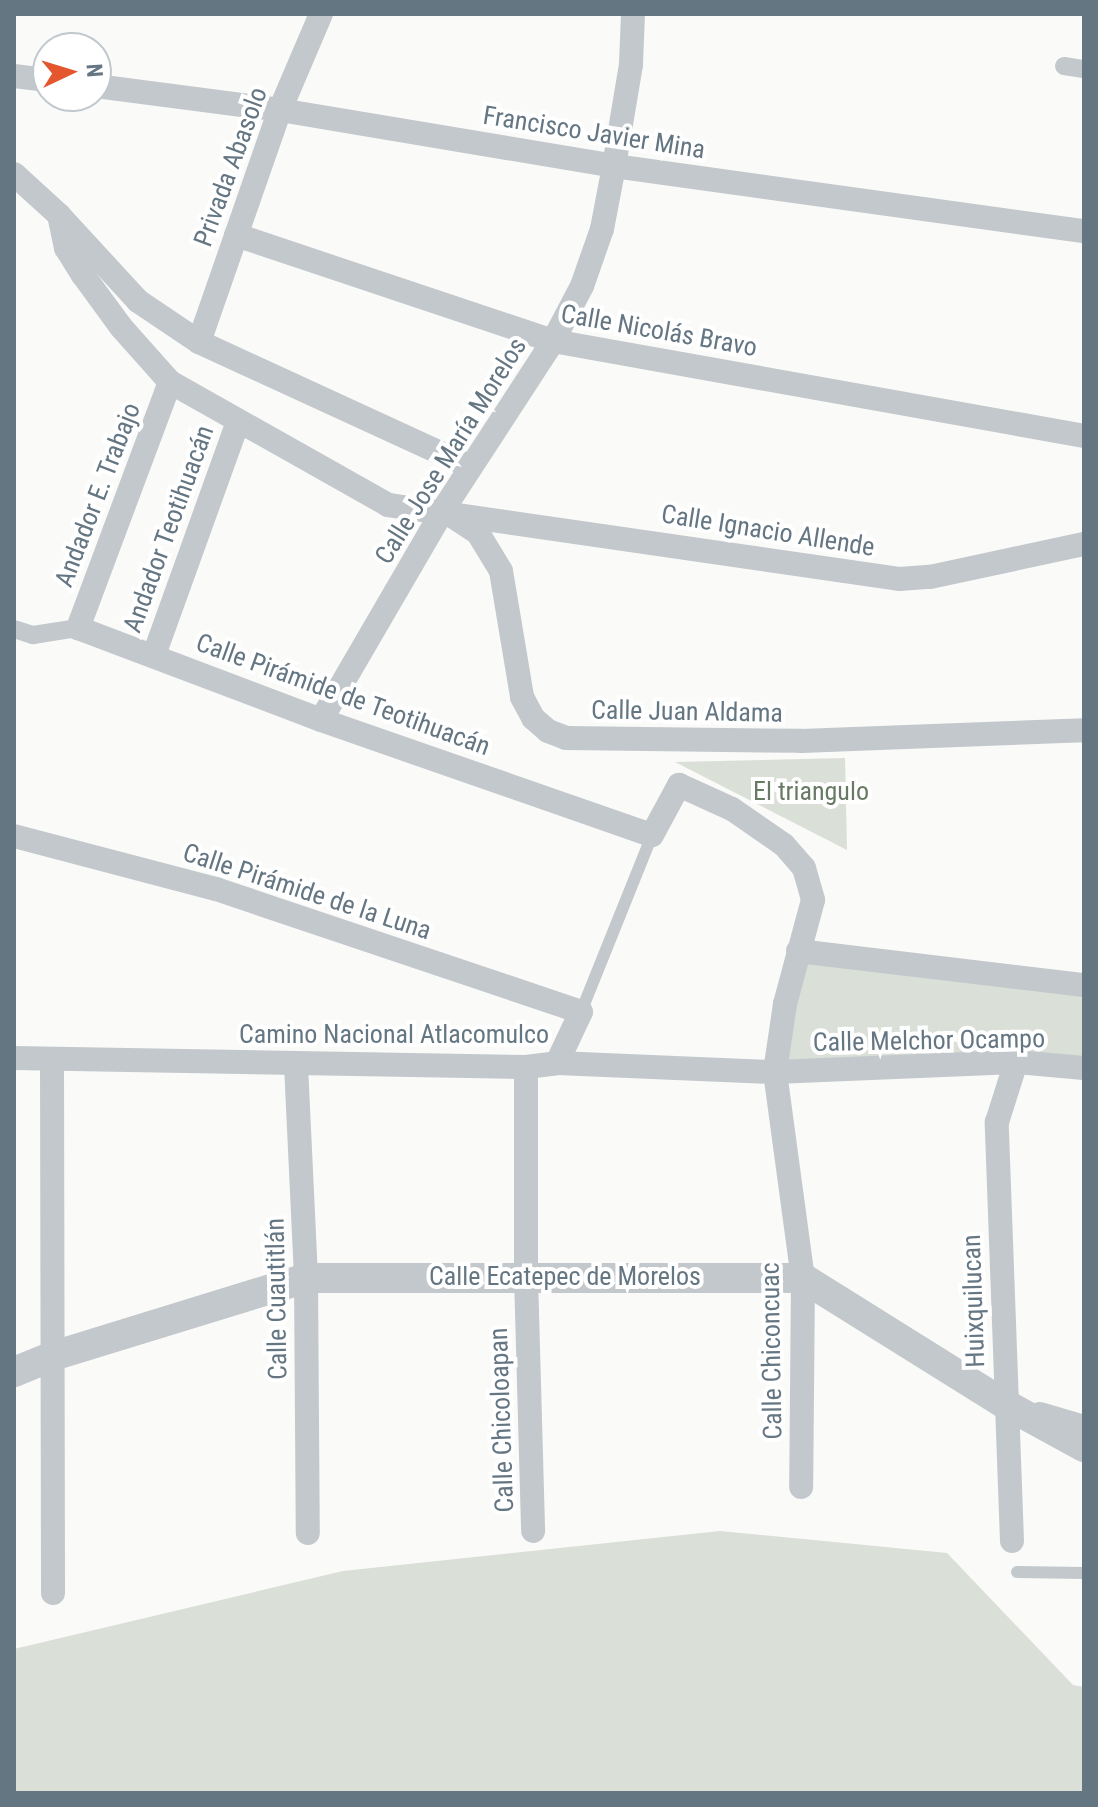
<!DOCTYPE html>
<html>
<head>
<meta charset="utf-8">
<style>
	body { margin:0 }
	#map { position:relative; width:1098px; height:1807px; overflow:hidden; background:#fafaf8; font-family:"Roboto Condensed",sans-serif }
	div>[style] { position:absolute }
	.green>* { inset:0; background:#dadfd7 }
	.service>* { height:12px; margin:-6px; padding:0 6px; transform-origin:6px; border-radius:6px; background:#c3c8cc }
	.pedestrian>* { height:18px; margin:-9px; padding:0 9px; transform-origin:9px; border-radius:9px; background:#c3c8cc }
	.minor>* { height:24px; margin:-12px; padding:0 12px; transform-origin:12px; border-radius:12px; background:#c3c8cc }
	.tertiary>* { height:30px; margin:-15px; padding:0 15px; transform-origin:15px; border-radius:15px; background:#c3c8cc }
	span { translate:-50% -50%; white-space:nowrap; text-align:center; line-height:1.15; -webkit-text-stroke:8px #fff; paint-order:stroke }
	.street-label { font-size:26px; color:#657683 }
	.park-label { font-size:26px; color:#687a64 }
	.frame { position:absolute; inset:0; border:16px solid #657683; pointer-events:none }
	.north { position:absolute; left:32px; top:32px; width:80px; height:80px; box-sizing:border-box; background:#fff; border:2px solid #c1c8cd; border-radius:50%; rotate:86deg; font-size:22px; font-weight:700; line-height:32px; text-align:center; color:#657683 }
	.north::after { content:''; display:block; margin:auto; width:28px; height:36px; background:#e4572e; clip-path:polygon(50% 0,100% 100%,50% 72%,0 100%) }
</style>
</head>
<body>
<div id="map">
	<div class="green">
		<div style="clip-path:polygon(845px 758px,847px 850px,675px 762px)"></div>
		<div style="clip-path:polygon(798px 951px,1084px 985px,1084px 1068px,775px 1072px)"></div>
		<div style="clip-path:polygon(720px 1531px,947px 1553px,1073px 1685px,1084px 1687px,1084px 1793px,14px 1793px,14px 1649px,343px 1571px)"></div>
	</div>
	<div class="service">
		<div style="left:581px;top:1012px;width:191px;rotate:-68.1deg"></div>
		<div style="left:1017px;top:1572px;width:67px;rotate:0.9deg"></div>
	</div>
	<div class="pedestrian">
		<div style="left:1064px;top:66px;width:20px;rotate:9deg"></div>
		<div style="left:14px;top:629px;width:20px;rotate:18deg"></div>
		<div style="left:33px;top:635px;width:46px;rotate:-8.8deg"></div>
	</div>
	<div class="minor">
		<div style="left:14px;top:76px;width:34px;rotate:7deg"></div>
		<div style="left:96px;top:86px;width:186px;rotate:7.4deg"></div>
		<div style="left:280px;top:110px;width:339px;rotate:9.5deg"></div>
		<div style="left:614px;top:166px;width:474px;rotate:7.9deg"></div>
		<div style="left:14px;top:174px;width:61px;rotate:42.3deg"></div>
		<div style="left:59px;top:215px;width:117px;rotate:47.4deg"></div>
		<div style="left:138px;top:301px;width:73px;rotate:33.9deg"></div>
		<div style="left:199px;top:342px;width:299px;rotate:24.7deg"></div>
		<div style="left:59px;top:215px;width:34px;rotate:78deg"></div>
		<div style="left:66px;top:248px;width:32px;rotate:58deg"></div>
		<div style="left:83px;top:275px;width:64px;rotate:53.8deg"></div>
		<div style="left:121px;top:327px;width:74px;rotate:48.3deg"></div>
		<div style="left:170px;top:382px;width:250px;rotate:29.4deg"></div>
		<div style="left:388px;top:505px;width:516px;rotate:8.24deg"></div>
		<div style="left:899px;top:579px;width:31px;rotate:-4deg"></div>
		<div style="left:930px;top:577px;width:157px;rotate:-12.1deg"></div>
		<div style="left:236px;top:235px;width:334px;rotate:18.5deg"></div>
		<div style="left:553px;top:341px;width:539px;rotate:10.14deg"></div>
		<div style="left:199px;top:342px;width:246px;rotate:-70.8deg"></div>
		<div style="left:280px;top:110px;width:104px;rotate:-66.9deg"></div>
		<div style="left:170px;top:382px;width:263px;rotate:110.5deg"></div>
		<div style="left:78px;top:628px;width:260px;rotate:20.7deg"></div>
		<div style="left:321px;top:720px;width:350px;rotate:19.2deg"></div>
		<div style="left:652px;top:835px;width:57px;rotate:-61.6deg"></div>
		<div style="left:679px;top:785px;width:58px;rotate:24.4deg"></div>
		<div style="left:732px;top:809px;width:63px;rotate:34.7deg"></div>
		<div style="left:784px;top:845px;width:30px;rotate:49deg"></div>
		<div style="left:804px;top:868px;width:33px;rotate:74deg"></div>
		<div style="left:813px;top:900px;width:108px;rotate:105.1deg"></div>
		<div style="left:785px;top:1004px;width:69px;rotate:98.4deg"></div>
		<div style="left:775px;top:1072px;width:208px;rotate:82.3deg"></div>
		<div style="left:803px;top:1278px;width:209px;rotate:90.5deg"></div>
		<div style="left:452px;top:516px;width:31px;rotate:33deg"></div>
		<div style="left:478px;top:533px;width:44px;rotate:58.8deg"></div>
		<div style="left:501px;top:571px;width:128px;rotate:80.5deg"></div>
		<div style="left:522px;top:697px;width:24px;rotate:62deg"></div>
		<div style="left:533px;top:718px;width:20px;rotate:41deg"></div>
		<div style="left:548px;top:731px;width:19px;rotate:21deg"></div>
		<div style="left:566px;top:738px;width:235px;rotate:0.7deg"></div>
		<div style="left:801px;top:741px;width:283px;rotate:-2.2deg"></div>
		<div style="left:154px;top:655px;width:248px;rotate:-70.2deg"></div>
		<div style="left:321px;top:720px;width:243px;rotate:-59.8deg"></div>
		<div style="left:443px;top:510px;width:202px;rotate:-56.9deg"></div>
		<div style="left:553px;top:341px;width:62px;rotate:-62.2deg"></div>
		<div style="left:582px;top:286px;width:60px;rotate:-70.7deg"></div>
		<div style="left:602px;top:229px;width:64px;rotate:-79.2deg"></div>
		<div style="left:614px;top:166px;width:103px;rotate:-80.5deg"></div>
		<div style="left:631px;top:64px;width:50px;rotate:-87.7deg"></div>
		<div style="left:14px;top:836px;width:209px;rotate:14.7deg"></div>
		<div style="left:216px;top:889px;width:385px;rotate:18.6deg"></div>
		<div style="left:581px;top:1012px;width:56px;rotate:115.2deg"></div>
		<div style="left:798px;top:951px;width:288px;rotate:6.8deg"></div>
		<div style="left:14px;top:1058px;width:512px;rotate:1.01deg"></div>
		<div style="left:526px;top:1067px;width:31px;rotate:-7deg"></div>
		<div style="left:557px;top:1063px;width:218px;rotate:2.4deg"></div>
		<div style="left:775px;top:1072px;width:241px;rotate:-2.4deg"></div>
		<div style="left:1016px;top:1062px;width:68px;rotate:5deg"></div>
		<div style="left:52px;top:1060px;width:533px;rotate:89.89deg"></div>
		<div style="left:296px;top:1065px;width:213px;rotate:87.3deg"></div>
		<div style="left:306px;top:1278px;width:255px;rotate:89.6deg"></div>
		<div style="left:526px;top:1067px;width:209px;rotate:90deg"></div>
		<div style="left:526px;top:1276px;width:255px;rotate:88.4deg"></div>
		<div style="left:1040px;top:1414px;width:46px;rotate:16.5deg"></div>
		<div style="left:1012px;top:1541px;width:419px;rotate:-92.1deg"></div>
		<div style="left:997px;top:1122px;width:63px;rotate:-72.4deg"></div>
	</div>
	<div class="tertiary">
		<div style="left:14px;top:1372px;width:42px;rotate:-22.3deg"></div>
		<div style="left:53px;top:1356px;width:265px;rotate:-17.1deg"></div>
		<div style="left:306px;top:1278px;width:497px"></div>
		<div style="left:803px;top:1278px;width:238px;rotate:32deg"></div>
		<div style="left:1005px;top:1404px;width:90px;rotate:28.6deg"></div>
	</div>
	<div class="street-label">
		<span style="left:594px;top:133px;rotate:9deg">Francisco Javier Mina</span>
		<span style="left:231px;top:167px;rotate:-70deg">Privada Abasolo</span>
		<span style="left:659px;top:331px;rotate:10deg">Calle Nicolás Bravo</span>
		<span style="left:451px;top:451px;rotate:-58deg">Calle Jose María Morelos</span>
		<span style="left:98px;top:495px;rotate:-69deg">Andador E. Trabajo</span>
		<span style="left:169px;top:529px;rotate:-70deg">Andador Teotihuacán</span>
		<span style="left:768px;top:531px;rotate:9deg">Calle Ignacio Allende</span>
		<span style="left:343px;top:695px;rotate:20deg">Calle Pirámide de Teotihuacán</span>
		<span style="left:687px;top:712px;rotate:1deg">Calle Juan Aldama</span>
		<span style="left:307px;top:892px;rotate:18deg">Calle Pirámide de la Luna</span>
		<span style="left:394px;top:1035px">Camino Nacional Atlacomulco</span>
		<span style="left:929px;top:1041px;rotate:-1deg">Calle Melchor Ocampo</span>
		<span style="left:565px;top:1277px">Calle Ecatepec de Morelos</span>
		<span style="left:277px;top:1299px;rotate:-91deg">Calle Cuautitlán</span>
		<span style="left:974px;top:1301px;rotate:-92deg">Huixquilucan</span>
		<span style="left:772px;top:1351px;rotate:-91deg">Calle Chiconcuac</span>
		<span style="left:502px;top:1420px;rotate:-92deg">Calle Chicoloapan</span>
	</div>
	<div class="park-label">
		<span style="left:811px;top:792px">El triangulo</span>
	</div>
	<div class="frame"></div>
	<div class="north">N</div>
</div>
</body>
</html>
